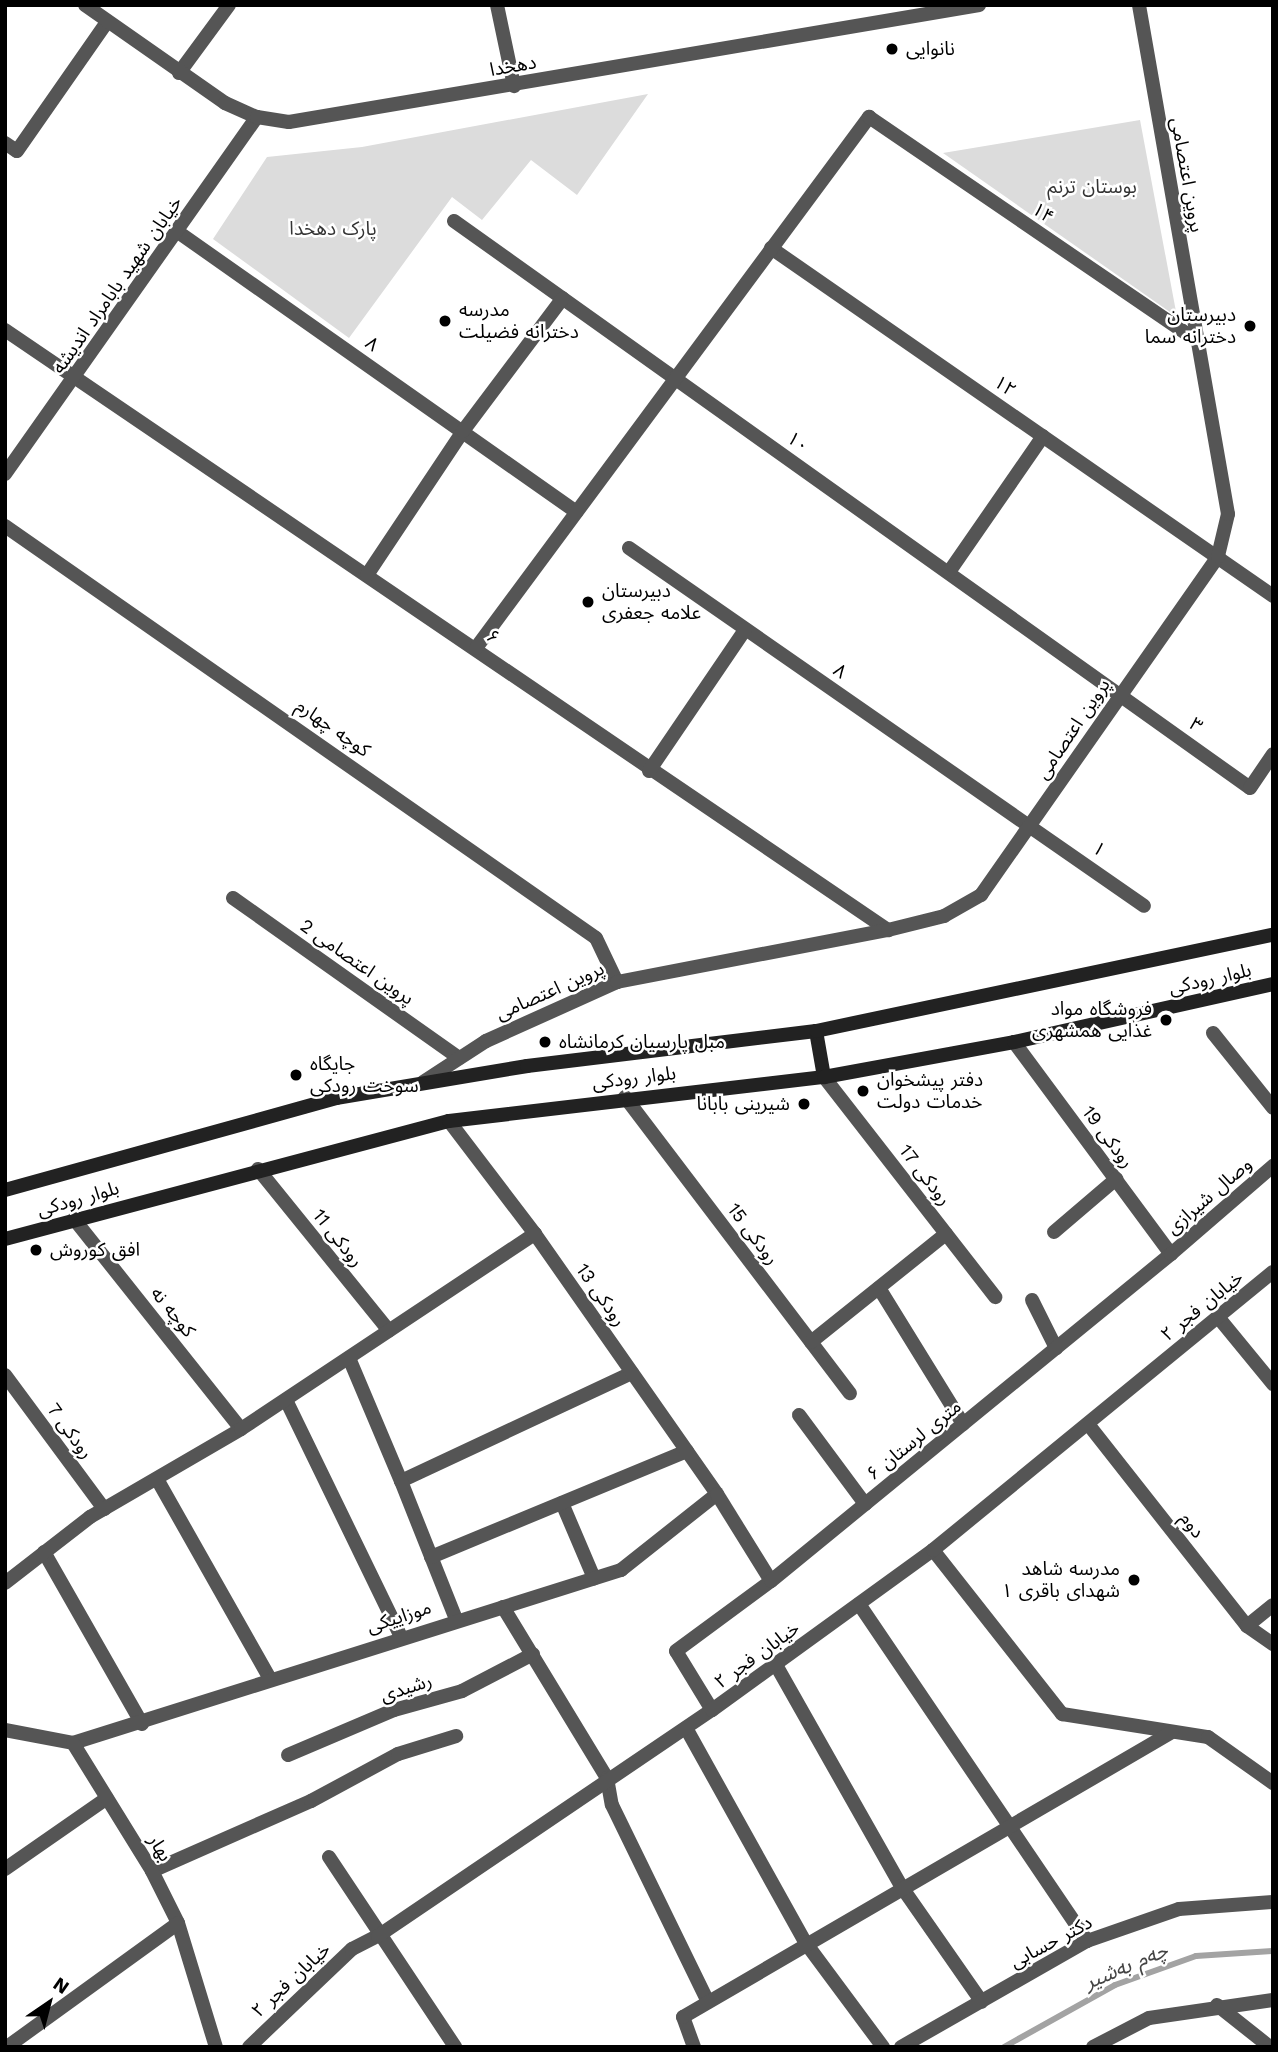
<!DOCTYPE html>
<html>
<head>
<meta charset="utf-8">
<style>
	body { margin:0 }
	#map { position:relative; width:1278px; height:2052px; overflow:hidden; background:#fff; font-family:"Work Sans","Noto Sans Arabic",sans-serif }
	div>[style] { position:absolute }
	.green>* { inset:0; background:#dcdcdc }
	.stream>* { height:6px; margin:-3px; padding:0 3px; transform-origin:3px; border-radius:3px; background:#a3a3a3 }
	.minor>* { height:14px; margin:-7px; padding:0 7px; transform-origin:7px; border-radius:7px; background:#555 }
	.tertiary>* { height:14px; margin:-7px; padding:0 7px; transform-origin:7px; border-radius:7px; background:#555 }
	.secondary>* { height:14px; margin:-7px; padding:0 7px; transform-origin:7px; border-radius:7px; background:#222 }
	.dots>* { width:19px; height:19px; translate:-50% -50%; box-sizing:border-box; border:4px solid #fff; border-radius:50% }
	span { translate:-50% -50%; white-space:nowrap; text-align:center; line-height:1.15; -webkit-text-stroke:5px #fff; paint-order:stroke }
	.poi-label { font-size:19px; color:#000 }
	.left { translate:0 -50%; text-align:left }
	.right { translate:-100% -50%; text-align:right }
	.street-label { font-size:19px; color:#000 }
	.park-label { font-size:19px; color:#333 }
	.water-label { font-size:21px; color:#444; font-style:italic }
	.frame { position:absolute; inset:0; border:7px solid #000; pointer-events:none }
	.north { position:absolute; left:14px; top:1968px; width:70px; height:70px; -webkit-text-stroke:5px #fff; paint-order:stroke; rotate:35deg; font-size:19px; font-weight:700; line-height:28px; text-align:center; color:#000 }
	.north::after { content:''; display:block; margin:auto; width:24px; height:32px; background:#000; clip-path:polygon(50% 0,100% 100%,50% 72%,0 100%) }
</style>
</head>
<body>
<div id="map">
	<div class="green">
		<div style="clip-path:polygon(648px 94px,577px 195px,531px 160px,482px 220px,452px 197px,349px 338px,213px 239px,267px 157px,362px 147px)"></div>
		<div style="clip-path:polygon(1140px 120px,1177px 317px,943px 153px)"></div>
	</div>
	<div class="stream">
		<div style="left:1004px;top:2047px;width:127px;rotate:-29.2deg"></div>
		<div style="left:1115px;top:1985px;width:86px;rotate:-19.7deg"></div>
		<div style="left:1196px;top:1956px;width:77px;rotate:-3.7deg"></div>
	</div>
	<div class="minor">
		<div style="left:497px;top:5px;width:83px;rotate:78.1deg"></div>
		<div style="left:179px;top:73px;width:84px;rotate:-53.7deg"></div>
		<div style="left:5px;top:143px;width:14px;rotate:34deg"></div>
		<div style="left:17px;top:151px;width:157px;rotate:-55.1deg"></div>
		<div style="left:454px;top:221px;width:977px;rotate:35.46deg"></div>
		<div style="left:1250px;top:788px;width:41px;rotate:-55.9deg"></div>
		<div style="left:178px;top:232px;width:487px;rotate:35.1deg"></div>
		<div style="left:771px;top:248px;width:611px;rotate:34.73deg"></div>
		<div style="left:5px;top:330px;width:1068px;rotate:34.2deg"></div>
		<div style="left:5px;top:474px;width:437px;rotate:-54.8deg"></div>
		<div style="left:5px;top:526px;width:720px;rotate:34.88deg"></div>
		<div style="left:596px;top:938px;width:49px;rotate:64.5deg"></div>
		<div style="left:629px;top:548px;width:627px;rotate:34.8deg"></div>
		<div style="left:949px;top:572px;width:165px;rotate:-55.3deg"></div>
		<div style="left:367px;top:575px;width:173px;rotate:-56.3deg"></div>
		<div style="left:463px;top:431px;width:166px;rotate:-53.1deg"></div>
		<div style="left:476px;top:648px;width:661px;rotate:-53.49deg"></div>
		<div style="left:869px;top:117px;width:396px;rotate:34.3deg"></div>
		<div style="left:649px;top:771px;width:171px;rotate:-55.8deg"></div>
		<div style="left:233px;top:898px;width:277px;rotate:35.3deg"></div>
		<div style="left:1213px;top:1033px;width:96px;rotate:51.3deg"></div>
		<div style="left:1014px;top:1042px;width:264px;rotate:53.5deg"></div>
		<div style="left:824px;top:1077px;width:279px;rotate:52.1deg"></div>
		<div style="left:423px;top:1082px;width:75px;rotate:-33.1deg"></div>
		<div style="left:486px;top:1041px;width:144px;rotate:-24.2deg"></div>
		<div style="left:617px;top:982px;width:276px;rotate:-10.9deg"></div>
		<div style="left:888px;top:930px;width:58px;rotate:-14deg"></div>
		<div style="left:944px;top:916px;width:43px;rotate:-29.6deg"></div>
		<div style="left:981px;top:895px;width:414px;rotate:-55deg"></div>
		<div style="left:1218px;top:556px;width:43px;rotate:-76.6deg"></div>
		<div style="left:1228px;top:514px;width:517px;rotate:-99.92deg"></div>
		<div style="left:625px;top:1097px;width:372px;rotate:52.8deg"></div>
		<div style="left:258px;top:1169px;width:208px;rotate:51deg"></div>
		<div style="left:74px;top:1219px;width:268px;rotate:51.5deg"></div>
		<div style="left:1054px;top:1232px;width:82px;rotate:-40.5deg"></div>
		<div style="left:879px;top:1288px;width:160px;rotate:58.3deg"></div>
		<div style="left:1032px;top:1300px;width:54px;rotate:63.4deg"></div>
		<div style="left:1218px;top:1317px;width:87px;rotate:50.6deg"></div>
		<div style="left:811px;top:1342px;width:173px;rotate:-38.7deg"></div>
		<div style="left:349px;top:1358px;width:134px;rotate:67.1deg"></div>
		<div style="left:401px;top:1481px;width:255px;rotate:-25.1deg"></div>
		<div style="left:5px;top:1375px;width:167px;rotate:53.5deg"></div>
		<div style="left:286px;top:1400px;width:263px;rotate:64.1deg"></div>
		<div style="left:799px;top:1415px;width:111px;rotate:53.4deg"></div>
		<div style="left:1088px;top:1424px;width:257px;rotate:51.8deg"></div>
		<div style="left:1247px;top:1626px;width:32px;rotate:35deg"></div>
		<div style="left:157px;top:1479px;width:230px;rotate:60.5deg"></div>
		<div style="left:401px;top:1481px;width:149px;rotate:68.3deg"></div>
		<div style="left:562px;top:1503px;width:82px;rotate:66.9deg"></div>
		<div style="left:933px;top:1550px;width:209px;rotate:51.8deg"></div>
		<div style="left:1062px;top:1714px;width:148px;rotate:9deg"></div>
		<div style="left:1208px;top:1737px;width:80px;rotate:35.3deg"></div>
		<div style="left:44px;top:1552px;width:198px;rotate:60.3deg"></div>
		<div style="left:431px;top:1557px;width:277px;rotate:-22.5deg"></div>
		<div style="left:5px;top:1583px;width:108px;rotate:-37.8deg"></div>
		<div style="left:90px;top:1517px;width:175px;rotate:-30.2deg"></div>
		<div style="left:241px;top:1429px;width:353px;rotate:-33.6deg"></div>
		<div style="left:859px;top:1604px;width:407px;rotate:55.9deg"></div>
		<div style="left:503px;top:1607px;width:200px;rotate:58.7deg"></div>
		<div style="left:607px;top:1778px;width:27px;rotate:80deg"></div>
		<div style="left:612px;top:1805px;width:219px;rotate:64deg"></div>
		<div style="left:1247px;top:1626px;width:33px;rotate:-39deg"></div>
		<div style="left:776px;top:1665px;width:254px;rotate:60.5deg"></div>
		<div style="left:901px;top:1886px;width:141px;rotate:55.1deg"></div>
		<div style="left:686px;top:1728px;width:245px;rotate:60.9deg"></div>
		<div style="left:805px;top:1942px;width:131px;rotate:53.4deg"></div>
		<div style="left:73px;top:1743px;width:575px;rotate:-17.52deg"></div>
		<div style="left:621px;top:1570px;width:122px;rotate:-38.4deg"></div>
		<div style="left:288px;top:1755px;width:115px;rotate:-23deg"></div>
		<div style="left:394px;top:1710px;width:71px;rotate:-15.6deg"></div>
		<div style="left:462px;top:1691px;width:80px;rotate:-27.5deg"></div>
		<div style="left:329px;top:1857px;width:228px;rotate:56.4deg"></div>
		<div style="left:5px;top:1869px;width:124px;rotate:-34.8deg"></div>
		<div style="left:152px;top:1871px;width:174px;rotate:-23.8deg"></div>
		<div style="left:311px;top:1801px;width:99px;rotate:-28.4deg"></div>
		<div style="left:398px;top:1754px;width:61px;rotate:-17.2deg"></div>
		<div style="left:1217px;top:2005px;width:68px;rotate:38.4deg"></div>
		<div style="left:694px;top:2047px;width:32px;rotate:-110deg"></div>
		<div style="left:683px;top:2017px;width:566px;rotate:-30.23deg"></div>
		<div style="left:901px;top:2047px;width:214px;rotate:-29.7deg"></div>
		<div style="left:1087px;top:1941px;width:97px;rotate:-19.2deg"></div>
		<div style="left:1179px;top:1909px;width:94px;rotate:-4.3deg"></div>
		<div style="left:1093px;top:2047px;width:63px;rotate:-27.4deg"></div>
		<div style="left:1149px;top:2018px;width:125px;rotate:-8.3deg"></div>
	</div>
	<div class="tertiary">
		<div style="left:85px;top:5px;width:171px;rotate:35deg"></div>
		<div style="left:225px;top:103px;width:35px;rotate:24deg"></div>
		<div style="left:257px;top:117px;width:32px;rotate:9deg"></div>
		<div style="left:289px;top:122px;width:700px;rotate:-9.62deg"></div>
		<div style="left:449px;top:1121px;width:142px;rotate:52.7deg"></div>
		<div style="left:535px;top:1234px;width:317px;rotate:55deg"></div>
		<div style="left:717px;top:1494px;width:102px;rotate:58.2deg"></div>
		<div style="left:712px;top:1710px;width:69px;rotate:-121.4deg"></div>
		<div style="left:676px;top:1651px;width:118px;rotate:-36.4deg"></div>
		<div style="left:771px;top:1581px;width:517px;rotate:-39.27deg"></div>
		<div style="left:1171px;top:1254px;width:135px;rotate:-40.8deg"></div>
		<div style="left:5px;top:1730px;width:69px;rotate:10.8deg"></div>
		<div style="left:73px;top:1743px;width:150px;rotate:58.3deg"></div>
		<div style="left:152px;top:1871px;width:58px;rotate:63.4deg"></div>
		<div style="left:178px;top:1923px;width:130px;rotate:73deg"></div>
		<div style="left:7px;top:2047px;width:211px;rotate:-35.9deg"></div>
		<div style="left:249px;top:2047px;width:142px;rotate:-43.6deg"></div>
		<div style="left:352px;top:1949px;width:29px;rotate:-27deg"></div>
		<div style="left:378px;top:1936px;width:403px;rotate:-34.1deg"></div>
		<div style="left:712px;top:1710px;width:273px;rotate:-35.9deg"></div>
		<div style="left:933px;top:1550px;width:439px;rotate:-39.3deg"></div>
	</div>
	<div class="secondary">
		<div style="left:816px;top:1031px;width:47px;rotate:80.1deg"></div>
		<div style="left:5px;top:1190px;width:344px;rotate:-15.5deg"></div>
		<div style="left:336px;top:1098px;width:194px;rotate:-9.5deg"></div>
		<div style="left:527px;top:1066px;width:291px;rotate:-6.9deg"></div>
		<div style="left:816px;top:1031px;width:467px;rotate:-11.9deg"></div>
		<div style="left:5px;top:1239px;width:459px;rotate:-14.9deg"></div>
		<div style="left:449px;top:1121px;width:378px;rotate:-6.7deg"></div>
		<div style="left:824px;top:1077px;width:193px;rotate:-10.4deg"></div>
		<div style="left:1014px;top:1042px;width:265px;rotate:-12.6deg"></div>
	</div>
	<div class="dots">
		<div style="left:892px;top:49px;background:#000"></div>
		<div style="left:445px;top:321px;background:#000"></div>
		<div style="left:1250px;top:326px;background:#000"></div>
		<div style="left:588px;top:602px;background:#000"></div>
		<div style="left:1166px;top:1020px;background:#000"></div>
		<div style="left:545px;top:1042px;background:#000"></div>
		<div style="left:296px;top:1075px;background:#000"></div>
		<div style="left:863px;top:1091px;background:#000"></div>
		<div style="left:804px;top:1104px;background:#000"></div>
		<div style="left:36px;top:1250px;background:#000"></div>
		<div style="left:1134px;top:1580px;background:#000"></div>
	</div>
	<div class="poi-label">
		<span class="left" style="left:906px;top:49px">نانوایی</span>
		<span class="left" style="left:459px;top:321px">مدرسه<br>دخترانه فضيلت</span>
		<span class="right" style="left:1236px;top:326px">دبیرستان<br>دخترانه سما</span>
		<span class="left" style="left:602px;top:602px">دبیرستان<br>علامه جعفری</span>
		<span class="right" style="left:1152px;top:1020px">فروشگاه مواد<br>غذایی همشهری</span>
		<span class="left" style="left:559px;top:1042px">مبل پارسیان کرمانشاه</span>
		<span class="left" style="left:310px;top:1075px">جایگاه<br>سوخت رودکی</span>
		<span class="left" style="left:877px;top:1091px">دفتر پیشخوان<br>خدمات دولت</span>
		<span class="right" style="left:790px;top:1104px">شیرینی بابانا</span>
		<span class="left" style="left:50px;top:1250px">افق کوروش</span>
		<span class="right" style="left:1120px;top:1580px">مدرسه شاهد<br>شهدای باقری ۱</span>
	</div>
	<div class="street-label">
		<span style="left:513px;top:66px;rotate:-10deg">دهخدا</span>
		<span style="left:1187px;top:175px;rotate:80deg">پروین اعتصامی</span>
		<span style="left:1043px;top:213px;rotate:34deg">۱۴</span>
		<span style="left:117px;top:285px;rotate:-55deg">خیابان شهید بابامراد اندیشه</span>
		<span style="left:372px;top:344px;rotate:35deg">۸</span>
		<span style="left:1005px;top:386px;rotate:35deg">۱۲</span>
		<span style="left:798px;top:442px;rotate:35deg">۱۰</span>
		<span style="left:493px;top:637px;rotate:35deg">۶</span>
		<span style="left:840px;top:671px;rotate:34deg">۸</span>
		<span style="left:1196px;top:725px;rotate:36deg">۳</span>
		<span style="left:333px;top:728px;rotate:35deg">کوچه چهارم</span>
		<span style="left:1073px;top:729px;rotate:-56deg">پروین اعتصامی</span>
		<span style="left:1099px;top:849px;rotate:36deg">۱</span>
		<span style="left:357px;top:962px;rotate:35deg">پروین اعتصامی 2</span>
		<span style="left:1210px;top:979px;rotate:-13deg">بلوار رودکی</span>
		<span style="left:550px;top:991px;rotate:-24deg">پروین اعتصامی</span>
		<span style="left:634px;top:1078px;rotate:-7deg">بلوار رودکی</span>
		<span style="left:1108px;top:1137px;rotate:53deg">رودکی 19</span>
		<span style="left:925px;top:1175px;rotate:52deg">رودکی 17</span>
		<span style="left:1209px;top:1196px;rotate:-41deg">وصال شیرازی</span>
		<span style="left:78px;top:1199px;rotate:-16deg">بلوار رودکی</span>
		<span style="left:753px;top:1234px;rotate:53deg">رودکی 15</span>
		<span style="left:338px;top:1238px;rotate:51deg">رودکی 11</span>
		<span style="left:601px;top:1295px;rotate:55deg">رودکی 13</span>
		<span style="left:1202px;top:1306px;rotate:-39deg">خیابان فجر ۲</span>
		<span style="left:173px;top:1312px;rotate:51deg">کوچه نه</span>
		<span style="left:70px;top:1431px;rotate:54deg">رودکی 7</span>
		<span style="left:914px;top:1440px;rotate:-39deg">۶ متری لرستان</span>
		<span style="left:1192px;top:1525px;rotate:52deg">دوم</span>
		<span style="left:399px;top:1617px;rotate:-18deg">موزاییکی</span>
		<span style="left:757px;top:1655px;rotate:-36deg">خیابان فجر ۲</span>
		<span style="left:406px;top:1688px;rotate:-18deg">رشیدی</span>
		<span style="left:160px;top:1848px;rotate:59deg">بهار</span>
		<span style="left:1051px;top:1942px;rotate:-28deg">دکتر حسابی</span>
		<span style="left:291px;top:1980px;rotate:-43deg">خیابان فجر ۲</span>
	</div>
	<div class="park-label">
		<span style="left:1092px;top:187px">بوستان ترنم</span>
		<span style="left:333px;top:229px">پارک دهخدا</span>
	</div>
	<div class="water-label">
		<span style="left:1126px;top:1966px;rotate:-23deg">چەم بەشیر</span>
	</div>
	<div class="frame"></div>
	<div class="north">N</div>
</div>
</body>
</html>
